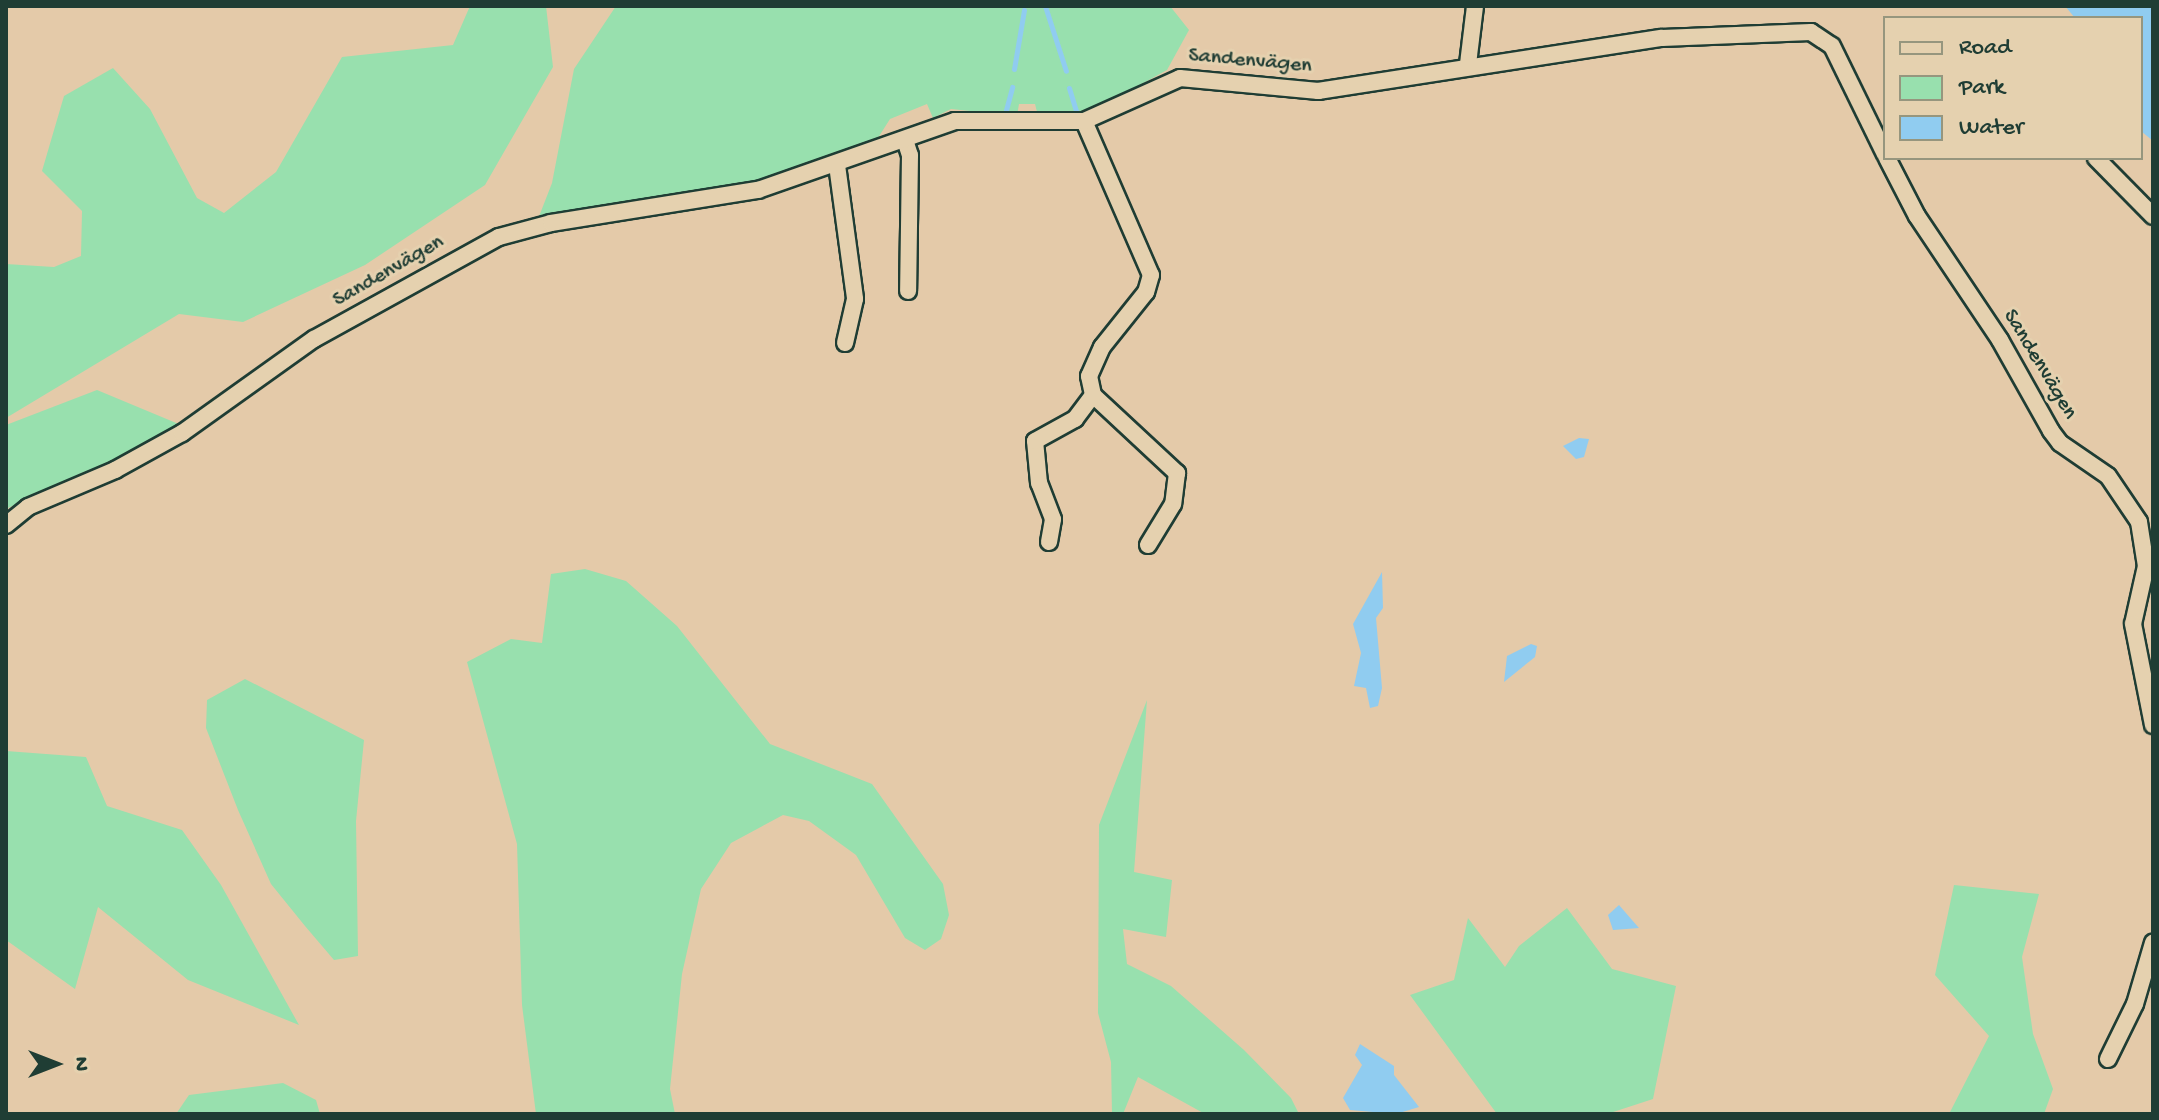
<!DOCTYPE html>
<html>
<head>
<meta charset="utf-8">
<style>
	body { margin:0 }
	#map { position:relative; width:2159px; height:1120px; overflow:hidden; background:#e4caa9; font-family:"Gochi Hand",sans-serif }
	div>[style] { position:absolute }
	.green>* { inset:0; background:#98e0ae }
	.water>* { inset:0; background:#90ccf0 }
	.stream>* { height:5px; margin:-2.5px; padding:0 2.5px; transform-origin:2.5px; border-radius:2.5px; background:#90ccf0 }
	.roads { filter:drop-shadow(2px 0 #1f3d34) drop-shadow(-2px 0 #1f3d34) drop-shadow(0 2px #1f3d34) drop-shadow(0 -2px #1f3d34) }
	.minor>* { height:16px; margin:-8px; padding:0 8px; transform-origin:8px; border-radius:8px; background:#e5d1af }
	span { translate:-50% -50%; white-space:nowrap; text-align:center; line-height:1.15; -webkit-text-stroke:6px #e5d1af; paint-order:stroke }
	.street-label { font-size:22px; color:#1f3d34 }
	.frame { position:absolute; inset:0; border:8px solid #1f3d34; pointer-events:none }
	.legend { position:absolute; left:1883px; top:16px; width:260px; height:144px; box-sizing:border-box; background:#e5d1af; border:2px solid #96967e; margin:0; padding:10px 14px; list-style:none; font-size:24px; color:#1f3d34 }
	.legend li { display:flex; align-items:center; gap:16px; height:40px }
	.legend b { width:40px; border:2px solid #96967e }
	.north { position:absolute; left:16px; top:1024px; width:80px; height:80px; -webkit-text-stroke:6px #e5d1af; paint-order:stroke; rotate:90deg; font-size:22px; font-weight:700; line-height:32px; text-align:center; color:#1f3d34 }
	.north::after { content:''; display:block; margin:auto; width:28px; height:36px; background:#1f3d34; clip-path:polygon(50% 0,100% 100%,50% 72%,0 100%) }
</style>
</head>
<body>
<div id="map">
	<div class="green">
		<div style="clip-path:polygon(470px 6px,546px 6px,553px 67px,485px 185px,365px 265px,243px 322px,179px 314px,6px 418px,6px 264px,54px 267px,81px 256px,82px 211px,42px 171px,64px 96px,113px 68px,150px 109px,197px 198px,224px 213px,276px 172px,342px 57px,453px 45px)"></div>
		<div style="clip-path:polygon(616px 6px,1170px 6px,1189px 30px,1167px 70px,1091px 112px,1038px 116px,1035px 104px,1019px 104px,1017px 116px,951px 109px,933px 118px,927px 104px,890px 119px,876px 141px,761px 181px,538px 219px,552px 183px,574px 69px)"></div>
		<div style="clip-path:polygon(97px 390px,181px 425px,151px 444px,8px 508px,6px 425px)"></div>
		<div style="clip-path:polygon(585px 569px,626px 581px,677px 626px,770px 744px,872px 784px,943px 884px,949px 915px,941px 939px,925px 950px,905px 938px,856px 855px,809px 821px,783px 815px,731px 843px,701px 889px,682px 974px,670px 1089px,675px 1114px,536px 1114px,522px 1005px,517px 844px,467px 662px,511px 639px,542px 643px,551px 574px)"></div>
		<div style="clip-path:polygon(245px 679px,364px 740px,356px 821px,358px 956px,334px 960px,305px 926px,271px 884px,238px 810px,206px 728px,207px 700px)"></div>
		<div style="clip-path:polygon(1147px 700px,1134px 872px,1172px 880px,1166px 937px,1123px 929px,1127px 964px,1171px 986px,1244px 1050px,1291px 1098px,1299px 1114px,1205px 1114px,1138px 1077px,1123px 1114px,1112px 1114px,1111px 1062px,1098px 1013px,1099px 825px)"></div>
		<div style="clip-path:polygon(6px 751px,86px 757px,107px 806px,182px 830px,221px 885px,299px 1025px,188px 980px,98px 907px,75px 989px,6px 940px)"></div>
		<div style="clip-path:polygon(1954px 885px,2039px 894px,2022px 957px,2033px 1034px,2053px 1089px,2044px 1114px,1949px 1114px,1989px 1036px,1935px 975px)"></div>
		<div style="clip-path:polygon(1567px 908px,1612px 969px,1676px 986px,1653px 1099px,1607px 1114px,1497px 1114px,1410px 995px,1454px 980px,1468px 918px,1505px 967px,1519px 946px)"></div>
		<div style="clip-path:polygon(283px 1083px,316px 1100px,320px 1114px,176px 1114px,189px 1095px)"></div>
	</div>
	<div class="water">
		<div style="clip-path:polygon(2065px 6px,2153px 6px,2153px 141px,2141px 131px,2141px 18px,2075px 18px)"></div>
		<div style="clip-path:polygon(1579px 438px,1589px 439px,1584px 457px,1576px 459px,1563px 446px)"></div>
		<div style="clip-path:polygon(1382px 572px,1383px 608px,1376px 618px,1382px 688px,1378px 706px,1370px 708px,1366px 688px,1354px 686px,1361px 653px,1353px 624px)"></div>
		<div style="clip-path:polygon(1531px 644px,1537px 646px,1535px 657px,1504px 682px,1507px 656px)"></div>
		<div style="clip-path:polygon(1619px 905px,1632px 920px,1639px 928px,1613px 930px,1608px 915px)"></div>
		<div style="clip-path:polygon(1360px 1044px,1394px 1066px,1394px 1075px,1419px 1107px,1396px 1114px,1350px 1110px,1343px 1098px,1362px 1065px,1355px 1055px)"></div>
	</div>
	<div class="stream">
		<div style="left:1045px;top:6px;width:68px;rotate:72.1deg"></div>
		<div style="left:1014px;top:69px;width:60px;rotate:-80.4deg"></div>
		<div style="left:1069px;top:88px;width:27px;rotate:73deg"></div>
		<div style="left:1006px;top:110px;width:24px;rotate:-75deg"></div>
	</div>
	<div class="roads">
		<div class="minor">
			<div style="left:1468px;top:64px;width:58px;rotate:-83.1deg"></div>
			<div style="left:1084px;top:121px;width:168px;rotate:66.5deg"></div>
			<div style="left:1151px;top:275px;width:18px;rotate:106deg"></div>
			<div style="left:1146px;top:292px;width:70px;rotate:128.7deg"></div>
			<div style="left:1102px;top:347px;width:32px;rotate:114deg"></div>
			<div style="left:1089px;top:376px;width:19px;rotate:78deg"></div>
			<div style="left:1093px;top:395px;width:115px;rotate:42.9deg"></div>
			<div style="left:1177px;top:473px;width:31px;rotate:97deg"></div>
			<div style="left:1173px;top:504px;width:48px;rotate:121.4deg"></div>
			<div style="left:905px;top:140px;width:16px;rotate:72deg"></div>
			<div style="left:910px;top:155px;width:136px;rotate:90.8deg"></div>
			<div style="left:1887px;top:158px;width:65px;rotate:62.7deg"></div>
			<div style="left:1917px;top:216px;width:149px;rotate:56.2deg"></div>
			<div style="left:2000px;top:340px;width:104px;rotate:60.7deg"></div>
			<div style="left:2051px;top:431px;width:15px;rotate:53deg"></div>
			<div style="left:2060px;top:443px;width:58px;rotate:34.5deg"></div>
			<div style="left:2108px;top:476px;width:55px;rotate:56deg"></div>
			<div style="left:2139px;top:522px;width:45px;rotate:81deg"></div>
			<div style="left:2146px;top:566px;width:59px;rotate:102.6deg"></div>
			<div style="left:2133px;top:624px;width:103px;rotate:78.8deg"></div>
			<div style="left:2096px;top:158px;width:81px;rotate:45.5deg"></div>
			<div style="left:837px;top:165px;width:135px;rotate:82.3deg"></div>
			<div style="left:855px;top:299px;width:45px;rotate:102.8deg"></div>
			<div style="left:6px;top:525px;width:28px;rotate:-39deg"></div>
			<div style="left:28px;top:507px;width:95px;rotate:-23deg"></div>
			<div style="left:115px;top:470px;width:77px;rotate:-28.9deg"></div>
			<div style="left:182px;top:433px;width:162px;rotate:-35.5deg"></div>
			<div style="left:314px;top:339px;width:211px;rotate:-28.9deg"></div>
			<div style="left:499px;top:237px;width:54px;rotate:-15.1deg"></div>
			<div style="left:551px;top:223px;width:210px;rotate:-9.1deg"></div>
			<div style="left:758px;top:190px;width:209px;rotate:-19.3deg"></div>
			<div style="left:955px;top:121px;width:129px"></div>
			<div style="left:1084px;top:121px;width:105px;rotate:-24.1deg"></div>
			<div style="left:1180px;top:78px;width:139px;rotate:5.4deg"></div>
			<div style="left:1318px;top:91px;width:348px;rotate:-8.8deg"></div>
			<div style="left:1662px;top:38px;width:149px;rotate:-2.3deg"></div>
			<div style="left:1811px;top:32px;width:25px;rotate:34deg"></div>
			<div style="left:1832px;top:46px;width:120px;rotate:63.9deg"></div>
			<div style="left:1049px;top:542px;width:23px;rotate:-80deg"></div>
			<div style="left:1053px;top:519px;width:39px;rotate:-111deg"></div>
			<div style="left:1039px;top:483px;width:42px;rotate:-95.4deg"></div>
			<div style="left:1035px;top:441px;width:46px;rotate:-28.8deg"></div>
			<div style="left:1075px;top:419px;width:30px;rotate:-53deg"></div>
			<div style="left:2108px;top:1059px;width:61px;rotate:-63.9deg"></div>
			<div style="left:2135px;top:1004px;width:64px;rotate:-73.6deg"></div>
		</div>
	</div>
	<div class="street-label">
		<span style="left:1250px;top:62px;rotate:5deg">Sandenvägen</span>
		<span style="left:389px;top:272px;rotate:-30deg">Sandenvägen</span>
		<span style="left:2039px;top:365px;rotate:59deg">Sandenvägen</span>
	</div>
	<div class="frame"></div>
	<ul class="legend">
	<li><b style="height:10px;background:#e5d1af"></b>Road</li>
	<li><b style="height:22px;background:#98e0ae"></b>Park</li>
	<li><b style="height:22px;background:#90ccf0"></b>Water</li>
	</ul>
	<div class="north">N</div>
</div>
</body>
</html>
